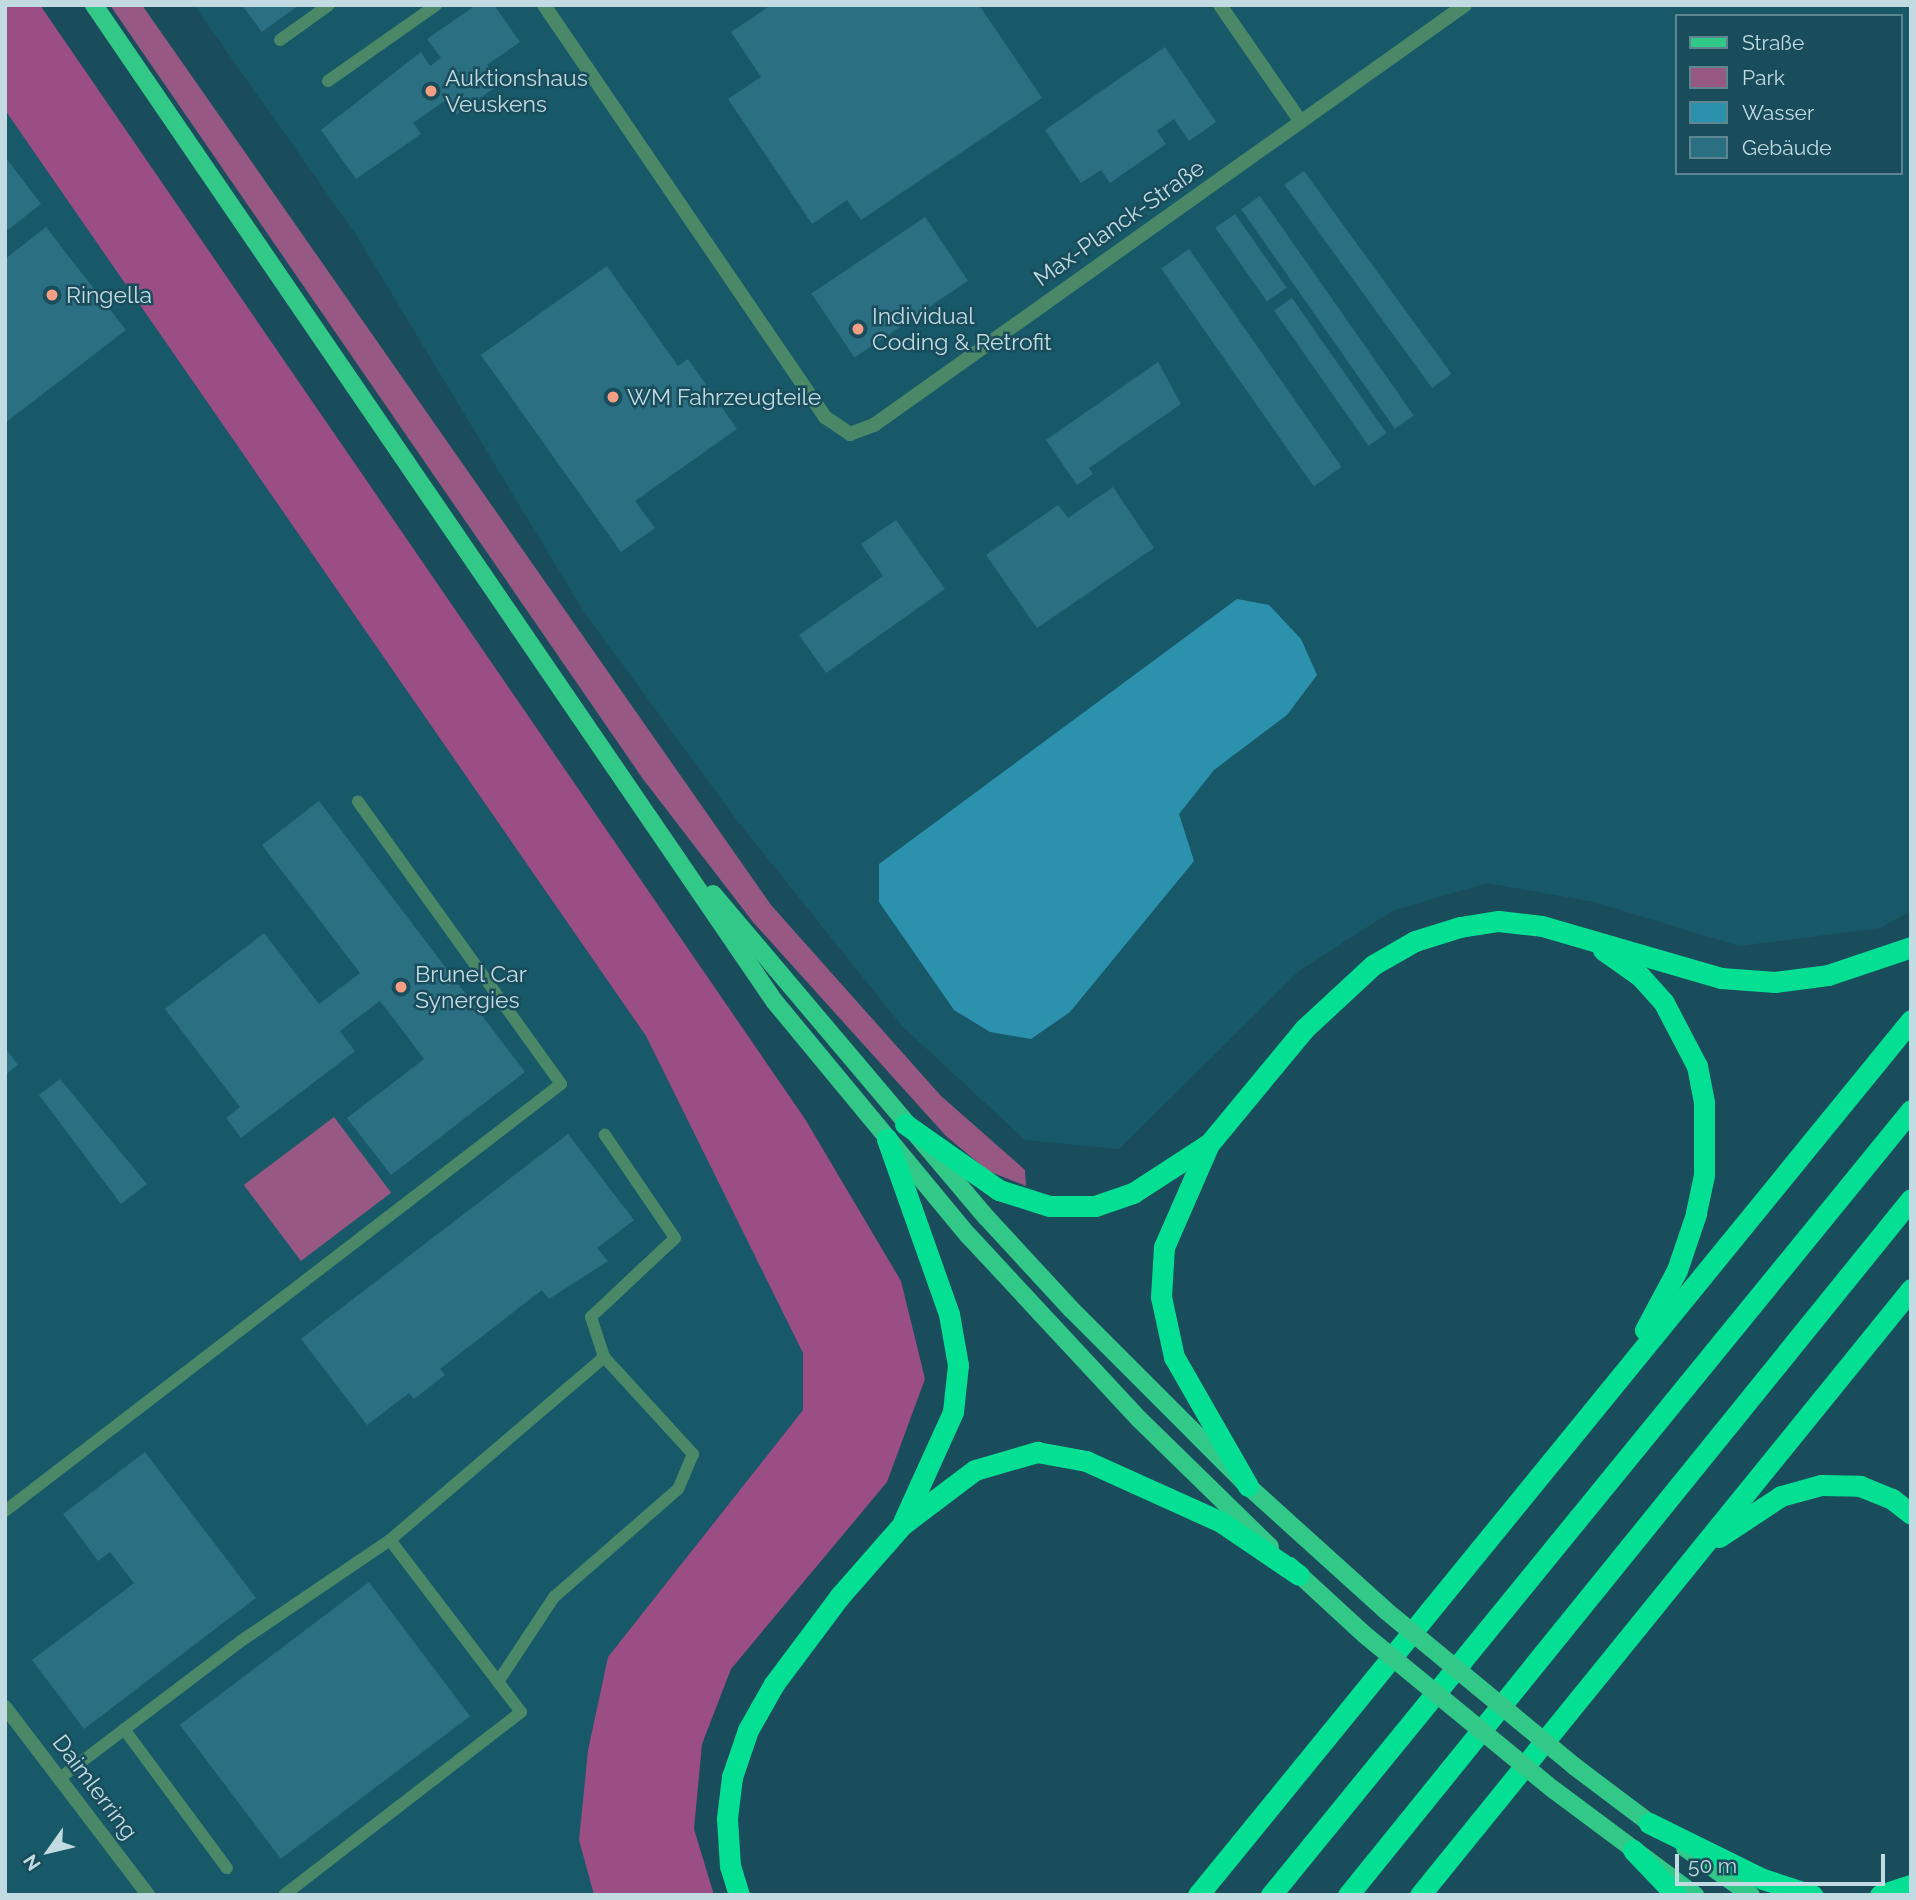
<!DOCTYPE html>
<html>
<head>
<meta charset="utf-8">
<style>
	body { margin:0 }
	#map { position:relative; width:1916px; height:1900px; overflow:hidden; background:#194d5b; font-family:Raleway,sans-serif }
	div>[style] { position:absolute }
	.built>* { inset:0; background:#175969 }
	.green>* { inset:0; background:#985884; transform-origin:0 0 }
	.forest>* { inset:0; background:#9a4e84 }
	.water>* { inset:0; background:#2c91ac }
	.building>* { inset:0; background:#2b6f82; transform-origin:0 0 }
	.service>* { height:12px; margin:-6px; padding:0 6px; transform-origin:6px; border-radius:6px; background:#4a8868 }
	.minor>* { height:14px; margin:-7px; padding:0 7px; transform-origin:7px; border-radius:7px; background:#4a8868 }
	.primary>* { height:18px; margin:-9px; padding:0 9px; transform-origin:9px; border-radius:9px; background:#32c887 }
	.motorway>* { height:21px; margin:-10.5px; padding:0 10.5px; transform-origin:10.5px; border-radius:10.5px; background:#04e093 }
	.primary-bridge>* { height:18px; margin:-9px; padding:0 9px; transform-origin:9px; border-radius:9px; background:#32c887 }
	.dots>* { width:19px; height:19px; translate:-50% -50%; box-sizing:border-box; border:4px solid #194d5b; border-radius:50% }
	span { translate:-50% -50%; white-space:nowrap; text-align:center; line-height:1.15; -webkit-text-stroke:5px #194d5b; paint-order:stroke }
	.poi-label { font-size:23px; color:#c2dbe3 }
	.left { translate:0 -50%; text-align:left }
	.street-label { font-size:23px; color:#c2dbe3 }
	.frame { position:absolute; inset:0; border:7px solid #c2dbe3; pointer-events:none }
	.legend { position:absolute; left:1675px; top:14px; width:228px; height:161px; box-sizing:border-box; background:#194d5b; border:2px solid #5d8691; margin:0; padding:9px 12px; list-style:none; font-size:21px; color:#c2dbe3 }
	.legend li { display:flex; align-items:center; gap:14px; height:35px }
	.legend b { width:35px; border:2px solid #5d8691 }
	.north { position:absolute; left:14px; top:1816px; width:70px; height:70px; -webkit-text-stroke:5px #194d5b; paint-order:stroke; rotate:236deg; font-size:19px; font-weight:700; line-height:28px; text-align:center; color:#c2dbe3 }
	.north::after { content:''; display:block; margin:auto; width:24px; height:32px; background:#c2dbe3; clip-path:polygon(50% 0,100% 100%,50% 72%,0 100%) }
	.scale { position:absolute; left:1675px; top:1854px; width:210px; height:32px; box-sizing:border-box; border:4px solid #c2dbe3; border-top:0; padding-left:9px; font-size:21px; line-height:24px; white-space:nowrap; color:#c2dbe3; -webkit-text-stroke:5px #194d5b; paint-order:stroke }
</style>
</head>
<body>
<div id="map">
	<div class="built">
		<div style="clip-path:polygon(evenodd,194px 5px,1911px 5px,1911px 911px,1880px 928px,1739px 946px,1594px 902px,1487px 883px,1392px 911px,1299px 971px,1119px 1149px,1025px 1140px,902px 1026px,736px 819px,584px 612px,355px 233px,194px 5px,1676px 16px,1900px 16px,1900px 173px,1676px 173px,1676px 16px)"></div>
		<div style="clip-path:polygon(5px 110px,646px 1036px,803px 1353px,803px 1410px,608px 1657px,588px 1750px,579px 1840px,594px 1895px,5px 1895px)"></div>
	</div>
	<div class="green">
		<div style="clip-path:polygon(110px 5px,142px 5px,771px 905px,941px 1096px,1025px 1170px,1026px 1186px,988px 1171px,946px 1136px,753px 922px,643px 779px)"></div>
		<div style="left:334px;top:1117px;width:95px;height:113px;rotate:53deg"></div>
	</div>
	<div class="forest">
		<div style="clip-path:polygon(5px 5px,40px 5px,805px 1119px,901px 1281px,925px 1379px,887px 1482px,731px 1669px,702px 1744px,694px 1829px,714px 1895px,594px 1895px,579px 1840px,588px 1750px,608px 1657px,803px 1410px,803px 1353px,646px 1036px,5px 110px)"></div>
	</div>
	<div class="water">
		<div style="clip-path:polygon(1237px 599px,1269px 605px,1301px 639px,1317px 675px,1287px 715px,1214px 770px,1179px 814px,1194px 861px,1070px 1012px,1031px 1039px,990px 1032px,954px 1010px,879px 902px,879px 864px)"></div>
	</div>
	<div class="building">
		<div style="clip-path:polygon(242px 5px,299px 5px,262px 32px)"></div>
		<div style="clip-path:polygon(476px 5px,494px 5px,520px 42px,487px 65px,500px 84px,456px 115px,446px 100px,413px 123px,421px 134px,356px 179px,321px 130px,421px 52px,430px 66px,441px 58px,427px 39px)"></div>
		<div style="clip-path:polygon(771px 5px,979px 5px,1042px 98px,861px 220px,847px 200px,812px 224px,728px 99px,761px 77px,731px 32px)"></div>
		<div style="clip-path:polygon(1165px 47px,1216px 122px,1189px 141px,1174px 119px,1157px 131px,1166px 144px,1110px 183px,1101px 170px,1081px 183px,1045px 130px)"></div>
		<div style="clip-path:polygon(5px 157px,41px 204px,5px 232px)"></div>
		<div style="left:1304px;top:171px;width:251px;height:24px;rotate:54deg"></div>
		<div style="left:1260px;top:196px;width:268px;height:23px;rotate:55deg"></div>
		<div style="left:1235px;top:214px;width:90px;height:24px;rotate:55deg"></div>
		<div style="left:925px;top:217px;width:77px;height:137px;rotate:56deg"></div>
		<div style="clip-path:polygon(46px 227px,126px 330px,5px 423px,5px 259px)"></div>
		<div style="left:1189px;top:249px;width:266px;height:34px;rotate:55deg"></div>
		<div style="clip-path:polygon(607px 266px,678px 366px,688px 359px,737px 429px,635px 501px,655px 528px,621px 552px,481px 355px)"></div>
		<div style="left:1292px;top:298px;width:165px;height:22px;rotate:55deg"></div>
		<div style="clip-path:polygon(1158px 362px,1181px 404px,1089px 468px,1093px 474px,1077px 485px,1046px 440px)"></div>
		<div style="clip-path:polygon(1113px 487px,1154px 548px,1037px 628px,986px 555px,1058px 505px,1068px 518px)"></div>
		<div style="clip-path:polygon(896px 520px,945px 589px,826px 673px,799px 635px,883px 576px,861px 544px)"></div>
		<div style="clip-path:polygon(319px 801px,525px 1072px,391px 1175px,347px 1118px,424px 1059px,380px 1001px,340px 1031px,355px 1051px,241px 1138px,226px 1118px,240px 1107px,165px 1009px,264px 933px,319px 1004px,360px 973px,262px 845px)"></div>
		<div style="clip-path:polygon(5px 1048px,18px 1065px,5px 1075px)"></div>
		<div style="clip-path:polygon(60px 1079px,147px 1184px,121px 1204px,39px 1095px)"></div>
		<div style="clip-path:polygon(568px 1134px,634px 1220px,597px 1248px,608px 1261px,549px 1299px,542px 1290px,440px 1369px,445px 1375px,414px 1399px,409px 1393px,367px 1425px,301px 1339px)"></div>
		<div style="clip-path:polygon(145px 1452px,256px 1598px,84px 1729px,32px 1660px,134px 1583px,110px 1552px,98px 1561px,63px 1514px)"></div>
		<div style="left:369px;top:1582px;width:168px;height:237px;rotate:53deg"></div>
	</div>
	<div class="service">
		<div style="left:280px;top:40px;width:60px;rotate:-35.5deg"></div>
		<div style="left:328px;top:81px;width:132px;rotate:-35.1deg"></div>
		<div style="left:604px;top:1357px;width:42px;rotate:-108deg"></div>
		<div style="left:591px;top:1317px;width:115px;rotate:-43.2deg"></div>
		<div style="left:675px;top:1238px;width:125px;rotate:-124.2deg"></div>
		<div style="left:5px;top:1511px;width:701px;rotate:-37.52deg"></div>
		<div style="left:561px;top:1084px;width:348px;rotate:-125.7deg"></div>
		<div style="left:390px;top:1540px;width:282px;rotate:-40.5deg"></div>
		<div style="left:604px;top:1357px;width:132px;rotate:47.5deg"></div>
		<div style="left:693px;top:1454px;width:38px;rotate:113deg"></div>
		<div style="left:678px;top:1489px;width:164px;rotate:138.9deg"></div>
		<div style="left:554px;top:1597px;width:102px;rotate:123.4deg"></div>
		<div style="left:124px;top:1729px;width:173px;rotate:53.5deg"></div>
		<div style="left:60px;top:1778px;width:227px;rotate:-37.1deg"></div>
		<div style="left:241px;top:1641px;width:180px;rotate:-34.1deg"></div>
		<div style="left:390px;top:1540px;width:216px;rotate:52.7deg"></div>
		<div style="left:521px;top:1712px;width:299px;rotate:142.3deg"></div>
	</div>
	<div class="minor">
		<div style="left:544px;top:5px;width:499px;rotate:55.7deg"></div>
		<div style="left:825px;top:417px;width:30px;rotate:34deg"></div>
		<div style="left:850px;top:434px;width:26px;rotate:-21deg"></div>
		<div style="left:874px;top:425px;width:725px;rotate:-35.4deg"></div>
		<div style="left:1220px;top:5px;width:142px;rotate:55.3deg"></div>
		<div style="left:5px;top:1707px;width:236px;rotate:52.7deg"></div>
	</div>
	<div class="primary">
		<div style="left:94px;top:5px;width:1207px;rotate:55.67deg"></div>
		<div style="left:775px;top:1002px;width:303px;rotate:50.4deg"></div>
		<div style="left:968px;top:1235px;width:251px;rotate:47.1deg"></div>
		<div style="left:1139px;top:1419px;width:183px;rotate:44.3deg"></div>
		<div style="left:713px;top:894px;width:424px;rotate:49.8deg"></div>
		<div style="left:987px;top:1218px;width:124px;rotate:47.3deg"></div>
		<div style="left:1071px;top:1309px;width:250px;rotate:45deg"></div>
		<div style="left:1248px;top:1486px;width:185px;rotate:42.1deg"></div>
		<div style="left:1290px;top:1566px;width:102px;rotate:42.6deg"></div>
		<div style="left:1574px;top:1766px;width:106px;rotate:37deg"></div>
		<div style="left:1554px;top:1790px;width:176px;rotate:36.7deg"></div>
		<div style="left:1685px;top:1848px;width:81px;rotate:35.5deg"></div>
	</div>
	<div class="motorway">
		<div style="left:1603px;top:950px;width:45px;rotate:35.1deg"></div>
		<div style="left:1640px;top:976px;width:36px;rotate:48deg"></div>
		<div style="left:1664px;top:1003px;width:71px;rotate:62.4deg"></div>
		<div style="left:1697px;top:1066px;width:38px;rotate:79deg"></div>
		<div style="left:1704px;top:1103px;width:72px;rotate:90deg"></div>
		<div style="left:1704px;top:1175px;width:40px;rotate:102deg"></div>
		<div style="left:1696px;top:1214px;width:59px;rotate:108.7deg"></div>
		<div style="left:1677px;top:1270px;width:68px;rotate:118.1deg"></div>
		<div style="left:905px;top:1124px;width:115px;rotate:35.1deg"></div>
		<div style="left:999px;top:1190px;width:52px;rotate:17.7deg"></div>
		<div style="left:1049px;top:1206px;width:46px"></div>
		<div style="left:1095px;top:1206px;width:40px;rotate:-18.9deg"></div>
		<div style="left:1133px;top:1193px;width:88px;rotate:-33deg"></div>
		<div style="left:887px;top:1139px;width:186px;rotate:70.5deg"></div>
		<div style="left:949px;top:1314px;width:52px;rotate:80deg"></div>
		<div style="left:958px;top:1365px;width:47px;rotate:96.1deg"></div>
		<div style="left:953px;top:1412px;width:119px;rotate:114.4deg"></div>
		<div style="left:1248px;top:1486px;width:149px;rotate:-119.8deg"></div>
		<div style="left:1174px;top:1357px;width:61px;rotate:-102.2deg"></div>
		<div style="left:1161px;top:1297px;width:50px;rotate:-86.6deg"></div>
		<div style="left:1164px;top:1247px;width:112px;rotate:-66.4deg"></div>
		<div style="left:1209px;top:1144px;width:149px;rotate:-50.4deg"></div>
		<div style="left:1304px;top:1029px;width:94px;rotate:-42.8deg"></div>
		<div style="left:1373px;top:965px;width:48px;rotate:-29.7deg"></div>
		<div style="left:1415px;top:941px;width:47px;rotate:-17.3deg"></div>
		<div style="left:1460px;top:927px;width:39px;rotate:-9deg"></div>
		<div style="left:1499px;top:921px;width:43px;rotate:6.6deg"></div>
		<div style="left:1542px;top:926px;width:186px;rotate:16.2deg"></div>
		<div style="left:1721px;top:978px;width:54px;rotate:4.2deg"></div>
		<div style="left:1775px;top:982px;width:53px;rotate:-7.5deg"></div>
		<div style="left:1828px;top:975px;width:88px;rotate:-18.6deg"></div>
		<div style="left:1719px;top:1537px;width:74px;rotate:-33.5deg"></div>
		<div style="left:1781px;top:1496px;width:41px;rotate:-15.4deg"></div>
		<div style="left:1821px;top:1485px;width:39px;rotate:1deg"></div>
		<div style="left:1860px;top:1486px;width:35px;rotate:22deg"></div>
		<div style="left:1892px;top:1499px;width:24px;rotate:38deg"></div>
		<div style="left:1649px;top:1823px;width:127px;rotate:26.2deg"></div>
		<div style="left:1763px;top:1879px;width:52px;rotate:18.1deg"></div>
		<div style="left:1633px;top:1850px;width:62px;rotate:46.3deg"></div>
		<div style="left:739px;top:1895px;width:30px;rotate:-107deg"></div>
		<div style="left:730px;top:1866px;width:48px;rotate:-93.6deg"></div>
		<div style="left:727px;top:1818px;width:41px;rotate:-83deg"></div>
		<div style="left:732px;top:1777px;width:50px;rotate:-71.2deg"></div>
		<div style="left:748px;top:1730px;width:53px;rotate:-60.5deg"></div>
		<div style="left:774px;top:1684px;width:109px;rotate:-53.2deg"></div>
		<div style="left:839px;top:1597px;width:96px;rotate:-48.8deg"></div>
		<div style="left:902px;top:1525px;width:91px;rotate:-37deg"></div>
		<div style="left:975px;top:1470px;width:65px;rotate:-16.2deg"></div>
		<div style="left:1037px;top:1452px;width:50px;rotate:10.4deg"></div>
		<div style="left:1086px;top:1461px;width:148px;rotate:24.3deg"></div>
		<div style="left:1221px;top:1522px;width:94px;rotate:34.2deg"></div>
		<div style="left:1198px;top:1895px;width:1129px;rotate:-50.82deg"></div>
		<div style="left:1271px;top:1895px;width:1013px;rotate:-50.81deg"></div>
		<div style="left:1348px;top:1895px;width:895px;rotate:-51.03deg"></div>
		<div style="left:1420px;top:1895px;width:780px;rotate:-50.98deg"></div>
		<div style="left:1880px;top:1895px;width:33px;rotate:-18deg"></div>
	</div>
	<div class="primary-bridge">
		<div style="left:1385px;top:1610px;width:245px;rotate:39.5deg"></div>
		<div style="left:1365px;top:1635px;width:244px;rotate:39.4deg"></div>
	</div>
	<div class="dots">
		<div style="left:431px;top:91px;background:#f39f83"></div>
		<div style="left:52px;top:295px;background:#f39f83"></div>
		<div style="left:858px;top:329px;background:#f39f83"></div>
		<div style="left:613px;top:397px;background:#f39f83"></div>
		<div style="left:401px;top:987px;background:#f39f83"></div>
	</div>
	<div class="poi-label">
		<span class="left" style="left:445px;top:91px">Auktionshaus<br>Veuskens</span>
		<span class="left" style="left:66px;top:295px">Ringella</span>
		<span class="left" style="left:872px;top:329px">Individual<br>Coding &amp; Retrofit</span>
		<span class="left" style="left:627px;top:397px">WM Fahrzeugteile</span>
		<span class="left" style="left:415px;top:987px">Brunel Car<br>Synergies</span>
	</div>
	<div class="street-label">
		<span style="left:1119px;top:223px;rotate:-35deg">Max-Planck-Straße</span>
		<span style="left:95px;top:1787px;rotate:53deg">Daimlerring</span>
	</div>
	<div class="frame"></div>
	<ul class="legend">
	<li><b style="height:9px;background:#32c887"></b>Straße</li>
	<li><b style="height:19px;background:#985884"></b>Park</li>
	<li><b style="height:19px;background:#2c91ac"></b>Wasser</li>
	<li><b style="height:19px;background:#2b6f82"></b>Gebäude</li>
	</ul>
	<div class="north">N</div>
	<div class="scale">50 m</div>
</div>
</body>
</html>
